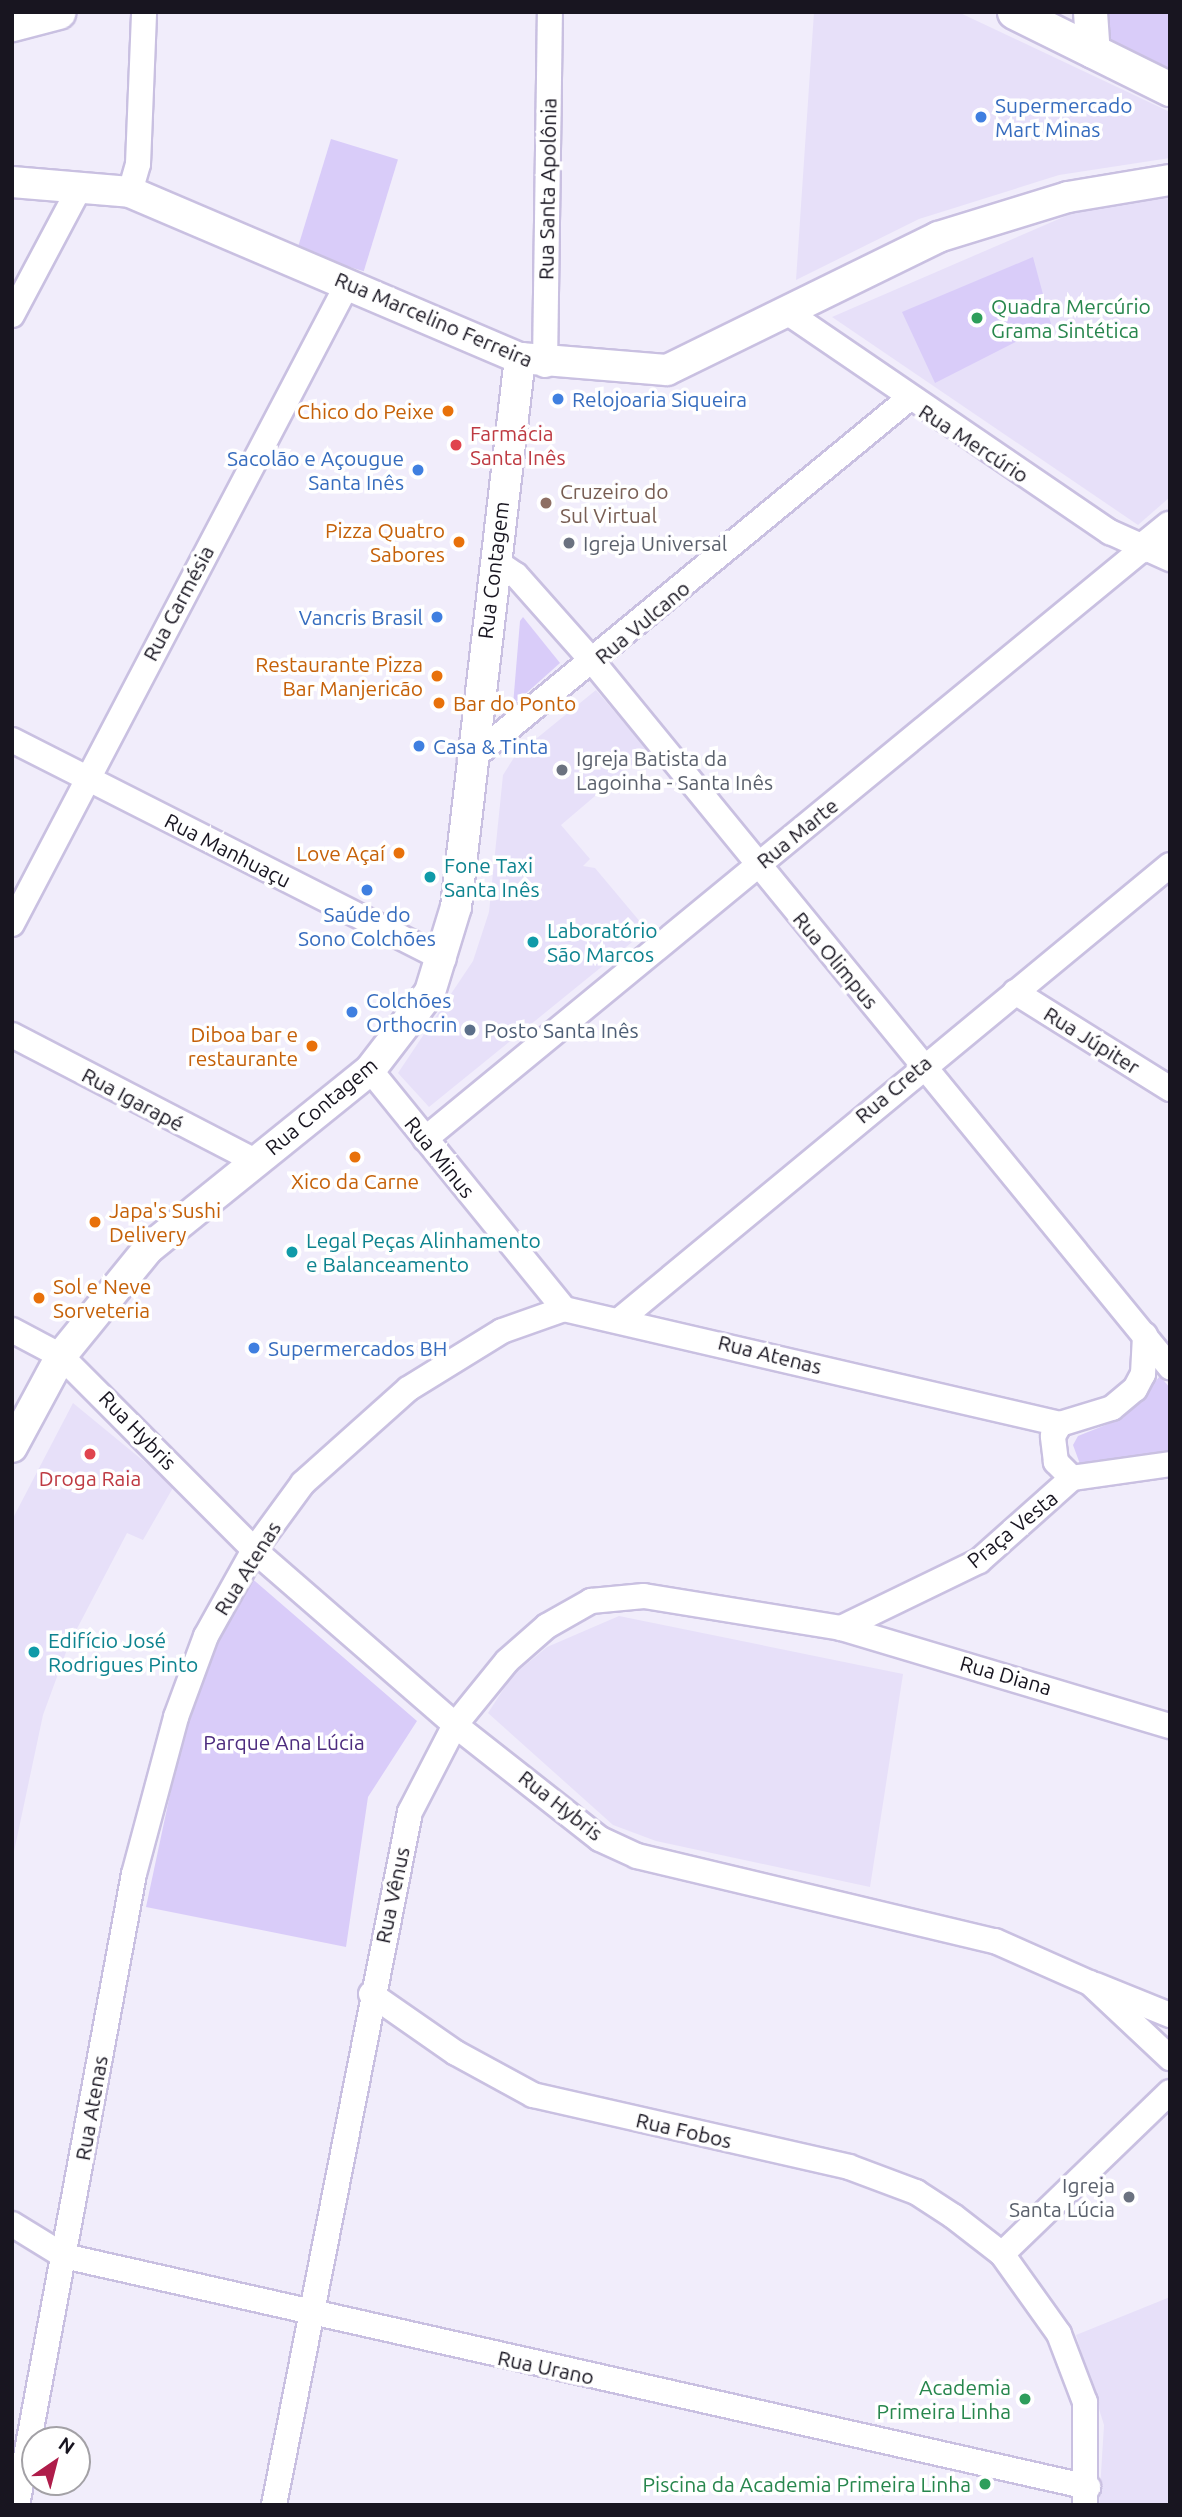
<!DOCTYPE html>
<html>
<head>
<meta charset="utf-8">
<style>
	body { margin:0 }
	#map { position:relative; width:1182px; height:2517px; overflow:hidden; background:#f1edfb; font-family:Ubuntu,sans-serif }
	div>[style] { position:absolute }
	.built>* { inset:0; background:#e7e0f9 }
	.green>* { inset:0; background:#d9ccf9; transform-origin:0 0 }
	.roads { filter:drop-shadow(2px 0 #c9c0e1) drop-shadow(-2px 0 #c9c0e1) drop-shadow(0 2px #c9c0e1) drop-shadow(0 -2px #c9c0e1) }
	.minor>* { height:24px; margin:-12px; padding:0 12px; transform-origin:12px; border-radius:12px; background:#fff }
	.tertiary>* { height:30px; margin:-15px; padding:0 15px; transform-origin:15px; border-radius:15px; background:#fff }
	.secondary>* { height:33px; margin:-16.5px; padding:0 16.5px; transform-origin:16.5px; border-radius:16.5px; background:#fff }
	.dots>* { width:19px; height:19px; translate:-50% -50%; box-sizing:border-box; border:4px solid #fff; border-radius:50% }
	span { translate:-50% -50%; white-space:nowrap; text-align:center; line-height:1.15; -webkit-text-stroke:7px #fff; paint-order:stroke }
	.shop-label { font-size:21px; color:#366cbe }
	.left { translate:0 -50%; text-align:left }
	.right { translate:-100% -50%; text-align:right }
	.street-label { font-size:21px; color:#181520 }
	.leisure-label { font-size:21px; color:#27864d }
	.food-label { font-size:21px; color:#c56008 }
	.health-label { font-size:21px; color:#be3a42 }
	.education-label { font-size:21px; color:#785e54 }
	.worship-label { font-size:21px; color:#5b616d }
	.culture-label { font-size:21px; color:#0d838f }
	.service-label { font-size:21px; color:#4e5e75 }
	.park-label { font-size:21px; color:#4c2b7e }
	.frame { position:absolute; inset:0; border:14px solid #181520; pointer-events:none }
	.north { position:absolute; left:21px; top:2426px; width:70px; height:70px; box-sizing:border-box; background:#fff; border:2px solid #a3a1a6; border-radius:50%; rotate:35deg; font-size:19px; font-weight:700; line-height:28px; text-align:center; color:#181520 }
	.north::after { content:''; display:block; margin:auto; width:24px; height:32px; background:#af1d4a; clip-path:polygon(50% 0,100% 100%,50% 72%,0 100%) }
</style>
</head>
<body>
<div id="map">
	<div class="built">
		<div style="clip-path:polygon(814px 12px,958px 12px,1170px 112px,1170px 158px,1059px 175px,919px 219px,796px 280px)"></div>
		<div style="clip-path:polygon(1170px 197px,1170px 497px,1138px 525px,832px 317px,1082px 209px)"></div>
		<div style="clip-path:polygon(596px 690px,648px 751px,561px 825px,590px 859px,583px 866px,595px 868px,647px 930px,429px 1107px,398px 1073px,473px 961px,489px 912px,503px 775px,515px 756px)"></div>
		<div style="clip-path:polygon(73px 1403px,174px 1486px,143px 1540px,127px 1533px,69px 1644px,43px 1715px,12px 1861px,12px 1520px)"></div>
		<div style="clip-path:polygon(619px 1616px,903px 1674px,870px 1887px,656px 1841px,613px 1825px,488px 1713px,512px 1676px,547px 1647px)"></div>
		<div style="clip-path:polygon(1170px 2297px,1170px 2505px,1099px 2505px,1104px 2425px,1076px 2335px)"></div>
	</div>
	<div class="green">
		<div style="clip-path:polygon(1107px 12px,1170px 12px,1170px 73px,1107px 43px)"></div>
		<div style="left:331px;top:139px;width:70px;height:117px;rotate:17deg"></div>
		<div style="clip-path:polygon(1033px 257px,1051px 324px,935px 383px,902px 312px)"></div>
		<div style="clip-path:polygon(523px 617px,560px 663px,513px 705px,520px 621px)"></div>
		<div style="clip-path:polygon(1160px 1376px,1170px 1388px,1170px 1456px,1080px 1464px,1073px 1445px,1078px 1436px,1123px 1418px)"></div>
		<div style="clip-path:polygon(249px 1576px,417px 1721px,368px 1797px,346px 1947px,146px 1907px,188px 1710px)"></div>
	</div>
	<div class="roads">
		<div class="minor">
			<div style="left:130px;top:192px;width:29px;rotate:-74deg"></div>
			<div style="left:138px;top:164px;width:152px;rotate:-87.7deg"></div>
			<div style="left:787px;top:312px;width:391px;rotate:34.3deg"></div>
			<div style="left:1110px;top:532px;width:66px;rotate:24.2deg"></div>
			<div style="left:12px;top:315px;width:145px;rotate:-62deg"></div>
			<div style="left:545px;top:365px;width:353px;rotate:-89.2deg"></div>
			<div style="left:495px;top:561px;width:25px;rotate:34deg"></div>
			<div style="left:516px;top:575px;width:118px;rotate:48.4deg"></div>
			<div style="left:594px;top:663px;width:910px;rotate:50.71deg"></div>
			<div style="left:12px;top:740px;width:484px;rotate:26.9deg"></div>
			<div style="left:470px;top:760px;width:566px;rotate:-39.48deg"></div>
			<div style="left:12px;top:924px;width:724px;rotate:-62.34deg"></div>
			<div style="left:1015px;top:992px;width:183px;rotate:32deg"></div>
			<div style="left:12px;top:1035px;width:274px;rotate:27.4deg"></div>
			<div style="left:370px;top:1070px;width:308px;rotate:50.9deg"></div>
			<div style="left:425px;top:1139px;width:932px;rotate:-39.43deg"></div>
			<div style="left:622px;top:1318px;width:711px;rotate:-39.58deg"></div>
			<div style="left:12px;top:1330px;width:55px;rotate:28deg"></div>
			<div style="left:61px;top:1356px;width:274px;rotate:45.1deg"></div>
			<div style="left:254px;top:1550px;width:267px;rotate:41deg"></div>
			<div style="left:455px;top:1725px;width:184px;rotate:38.2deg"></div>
			<div style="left:600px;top:1839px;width:41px;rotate:24.7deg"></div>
			<div style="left:637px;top:1856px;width:368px;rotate:13.4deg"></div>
			<div style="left:995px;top:1941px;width:104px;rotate:23.9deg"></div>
			<div style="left:1090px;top:1983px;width:110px;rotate:43.2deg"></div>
			<div style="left:1072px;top:1478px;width:23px;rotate:-135deg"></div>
			<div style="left:1056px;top:1462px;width:26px;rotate:-97deg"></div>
			<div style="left:1053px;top:1436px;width:14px;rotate:-60deg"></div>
			<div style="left:1060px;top:1424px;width:54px;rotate:-17.1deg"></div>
			<div style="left:1112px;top:1408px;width:30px;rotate:-40deg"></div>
			<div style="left:1135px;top:1389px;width:17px;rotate:-62deg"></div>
			<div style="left:1143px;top:1374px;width:39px;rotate:-87deg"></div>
			<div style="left:1072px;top:1478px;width:99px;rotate:-8.1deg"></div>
			<div style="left:841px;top:1628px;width:153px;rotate:-25.9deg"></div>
			<div style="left:979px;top:1561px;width:125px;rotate:-41.7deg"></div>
			<div style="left:1096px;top:1985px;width:80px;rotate:22.1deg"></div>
			<div style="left:371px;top:1994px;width:103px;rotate:34.8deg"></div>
			<div style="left:456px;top:2053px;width:88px;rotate:28.6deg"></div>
			<div style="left:533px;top:2095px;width:324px;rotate:12.8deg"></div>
			<div style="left:849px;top:2167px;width:72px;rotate:20.5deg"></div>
			<div style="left:916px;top:2192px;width:44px;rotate:33deg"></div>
			<div style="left:953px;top:2216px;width:62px;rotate:37.8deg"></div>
			<div style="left:1002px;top:2254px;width:98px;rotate:54.5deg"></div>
			<div style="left:1059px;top:2334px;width:73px;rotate:69.1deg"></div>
			<div style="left:1085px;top:2402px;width:103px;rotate:90deg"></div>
			<div style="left:12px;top:2224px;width:61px;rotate:31.6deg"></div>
			<div style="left:64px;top:2256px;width:1050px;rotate:12.71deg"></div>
			<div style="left:1002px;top:2254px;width:233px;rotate:-44deg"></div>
			<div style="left:17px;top:2505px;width:642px;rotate:-79.5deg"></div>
			<div style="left:134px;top:1874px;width:163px;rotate:-75deg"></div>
			<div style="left:176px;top:1717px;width:86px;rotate:-69.7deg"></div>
			<div style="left:206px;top:1636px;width:98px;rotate:-60.8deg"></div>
			<div style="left:254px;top:1550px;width:83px;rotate:-53.8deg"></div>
			<div style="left:303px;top:1483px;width:141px;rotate:-41.8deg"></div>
			<div style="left:408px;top:1389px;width:110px;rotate:-31.7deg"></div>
			<div style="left:502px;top:1331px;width:66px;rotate:-19.5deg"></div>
			<div style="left:564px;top:1309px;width:509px;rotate:13.05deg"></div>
			<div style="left:274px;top:2505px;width:706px;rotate:-78.9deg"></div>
			<div style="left:410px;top:1812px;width:98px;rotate:-62.7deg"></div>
			<div style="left:455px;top:1725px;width:82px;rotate:-50.9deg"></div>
			<div style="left:507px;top:1661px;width:53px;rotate:-41.2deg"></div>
			<div style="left:547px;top:1626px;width:51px;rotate:-29.6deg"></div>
			<div style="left:591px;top:1601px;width:53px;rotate:-5.4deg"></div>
			<div style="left:644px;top:1596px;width:200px;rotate:9.2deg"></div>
			<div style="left:841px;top:1628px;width:343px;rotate:16.6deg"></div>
		</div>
		<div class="tertiary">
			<div style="left:12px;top:182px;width:118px;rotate:4.8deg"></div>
			<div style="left:130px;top:192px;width:424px;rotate:23.1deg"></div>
			<div style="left:520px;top:358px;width:147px;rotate:4.7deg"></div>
			<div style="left:667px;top:370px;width:302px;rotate:-26.1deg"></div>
			<div style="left:938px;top:237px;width:136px;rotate:-17.1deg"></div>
			<div style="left:1068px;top:197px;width:103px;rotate:-9.5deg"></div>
			<div style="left:1145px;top:547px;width:32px;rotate:-39deg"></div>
			<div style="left:12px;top:1447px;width:103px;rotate:-61.7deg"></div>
			<div style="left:61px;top:1356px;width:138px;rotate:-50.9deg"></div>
			<div style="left:148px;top:1249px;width:285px;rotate:-38.9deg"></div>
			<div style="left:370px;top:1070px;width:98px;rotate:-52.4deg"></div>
			<div style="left:430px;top:992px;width:89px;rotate:-73deg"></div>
			<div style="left:456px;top:907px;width:553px;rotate:-83.35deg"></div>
		</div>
		<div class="secondary">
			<div style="left:1014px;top:12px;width:174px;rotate:26.3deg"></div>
			<div style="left:1090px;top:12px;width:39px;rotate:86deg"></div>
			<div style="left:12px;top:24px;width:48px;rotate:-14.6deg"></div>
		</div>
	</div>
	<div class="dots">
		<div style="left:981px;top:117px;background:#3f7fe0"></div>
		<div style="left:977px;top:318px;background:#2e9e5b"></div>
		<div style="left:558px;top:399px;background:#3f7fe0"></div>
		<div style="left:448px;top:411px;background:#e8710a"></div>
		<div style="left:456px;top:445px;background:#e0444e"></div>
		<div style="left:418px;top:470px;background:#3f7fe0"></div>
		<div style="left:546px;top:503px;background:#8d6e63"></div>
		<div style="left:459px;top:542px;background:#e8710a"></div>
		<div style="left:569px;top:543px;background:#6b7280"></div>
		<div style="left:437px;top:617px;background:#3f7fe0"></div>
		<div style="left:437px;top:676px;background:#e8710a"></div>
		<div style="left:439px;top:703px;background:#e8710a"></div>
		<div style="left:419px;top:746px;background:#3f7fe0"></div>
		<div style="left:562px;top:770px;background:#6b7280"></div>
		<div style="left:399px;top:853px;background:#e8710a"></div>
		<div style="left:430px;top:877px;background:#0f9aa8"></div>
		<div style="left:367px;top:890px;background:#3f7fe0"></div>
		<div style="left:533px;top:942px;background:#0f9aa8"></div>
		<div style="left:352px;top:1012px;background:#3f7fe0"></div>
		<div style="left:470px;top:1030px;background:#5c6f8a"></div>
		<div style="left:312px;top:1046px;background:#e8710a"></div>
		<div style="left:355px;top:1157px;background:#e8710a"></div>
		<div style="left:95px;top:1222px;background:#e8710a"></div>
		<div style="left:292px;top:1252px;background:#0f9aa8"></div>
		<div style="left:39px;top:1298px;background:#e8710a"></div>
		<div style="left:254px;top:1348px;background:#3f7fe0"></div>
		<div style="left:90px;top:1454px;background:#e0444e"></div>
		<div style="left:34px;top:1652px;background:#0f9aa8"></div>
		<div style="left:1129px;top:2197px;background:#6b7280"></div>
		<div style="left:1025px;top:2399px;background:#2e9e5b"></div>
		<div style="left:985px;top:2484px;background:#2e9e5b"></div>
	</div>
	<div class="shop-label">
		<span class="left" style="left:995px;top:117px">Supermercado<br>Mart Minas</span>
		<span class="left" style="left:572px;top:399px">Relojoaria Siqueira</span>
		<span class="right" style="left:404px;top:470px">Sacolão e Açougue<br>Santa Inês</span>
		<span class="right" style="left:423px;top:617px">Vancris Brasil</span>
		<span class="left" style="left:433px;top:746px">Casa &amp; Tinta</span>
		<span style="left:367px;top:926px">Saúde do<br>Sono Colchões</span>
		<span class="left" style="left:366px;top:1012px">Colchões<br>Orthocrin</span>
		<span class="left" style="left:268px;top:1348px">Supermercados BH</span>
	</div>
	<div class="street-label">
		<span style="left:547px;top:189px;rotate:-89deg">Rua Santa Apolônia</span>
		<span style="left:434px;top:319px;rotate:23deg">Rua Marcelino Ferreira</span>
		<span style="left:974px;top:443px;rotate:33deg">Rua Mercúrio</span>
		<span style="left:493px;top:570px;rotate:-83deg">Rua Contagem</span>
		<span style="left:178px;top:603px;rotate:-62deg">Rua Carmésia</span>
		<span style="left:642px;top:622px;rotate:-40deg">Rua Vulcano</span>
		<span style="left:797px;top:833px;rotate:-39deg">Rua Marte</span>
		<span style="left:228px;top:850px;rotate:27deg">Rua Manhuaçu</span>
		<span style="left:836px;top:960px;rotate:50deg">Rua Olimpus</span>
		<span style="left:1092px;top:1040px;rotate:32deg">Rua Júpiter</span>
		<span style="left:893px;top:1089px;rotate:-40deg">Rua Creta</span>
		<span style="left:133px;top:1099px;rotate:28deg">Rua Igarapé</span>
		<span style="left:321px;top:1106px;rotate:-40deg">Rua Contagem</span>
		<span style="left:440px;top:1157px;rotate:51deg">Rua Minus</span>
		<span style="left:770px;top:1354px;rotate:14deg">Rua Atenas</span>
		<span style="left:138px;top:1430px;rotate:46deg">Rua Hybris</span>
		<span style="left:1012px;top:1529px;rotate:-39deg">Praça Vesta</span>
		<span style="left:247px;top:1568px;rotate:-58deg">Rua Atenas</span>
		<span style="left:1006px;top:1675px;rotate:16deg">Rua Diana</span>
		<span style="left:561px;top:1805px;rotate:38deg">Rua Hybris</span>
		<span style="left:392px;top:1895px;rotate:-78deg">Rua Vênus</span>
		<span style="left:91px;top:2108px;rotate:-80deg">Rua Atenas</span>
		<span style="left:684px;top:2130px;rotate:13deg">Rua Fobos</span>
		<span style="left:546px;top:2367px;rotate:12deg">Rua Urano</span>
	</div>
	<div class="leisure-label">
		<span class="left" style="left:991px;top:318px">Quadra Mercúrio<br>Grama Sintética</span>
		<span class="right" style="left:1011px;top:2399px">Academia<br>Primeira Linha</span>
		<span class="right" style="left:971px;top:2484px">Piscina da Academia Primeira Linha</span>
	</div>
	<div class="food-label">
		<span class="right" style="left:434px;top:411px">Chico do Peixe</span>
		<span class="right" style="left:445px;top:542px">Pizza Quatro<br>Sabores</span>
		<span class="right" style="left:423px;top:676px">Restaurante Pizza<br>Bar Manjericão</span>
		<span class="left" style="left:453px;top:703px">Bar do Ponto</span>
		<span class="right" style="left:385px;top:853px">Love Açaí</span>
		<span class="right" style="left:298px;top:1046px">Diboa bar e<br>restaurante</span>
		<span style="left:355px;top:1181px">Xico da Carne</span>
		<span class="left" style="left:109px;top:1222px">Japa's Sushi<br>Delivery</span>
		<span class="left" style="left:53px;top:1298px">Sol e Neve<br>Sorveteria</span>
	</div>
	<div class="health-label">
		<span class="left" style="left:470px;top:445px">Farmácia<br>Santa Inês</span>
		<span style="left:90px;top:1478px">Droga Raia</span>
	</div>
	<div class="education-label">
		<span class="left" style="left:560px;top:503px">Cruzeiro do<br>Sul Virtual</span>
	</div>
	<div class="worship-label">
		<span class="left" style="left:583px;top:543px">Igreja Universal</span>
		<span class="left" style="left:576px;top:770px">Igreja Batista da<br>Lagoinha - Santa Inês</span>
		<span class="right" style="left:1115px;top:2197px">Igreja<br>Santa Lúcia</span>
	</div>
	<div class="culture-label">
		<span class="left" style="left:444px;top:877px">Fone Taxi<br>Santa Inês</span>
		<span class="left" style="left:547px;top:942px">Laboratório<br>São Marcos</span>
		<span class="left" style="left:306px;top:1252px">Legal Peças Alinhamento<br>e Balanceamento</span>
		<span class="left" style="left:48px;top:1652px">Edifício José<br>Rodrigues Pinto</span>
	</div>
	<div class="service-label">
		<span class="left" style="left:484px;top:1030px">Posto Santa Inês</span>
	</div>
	<div class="park-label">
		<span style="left:284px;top:1742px">Parque Ana Lúcia</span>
	</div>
	<div class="frame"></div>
	<div class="north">N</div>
</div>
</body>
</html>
